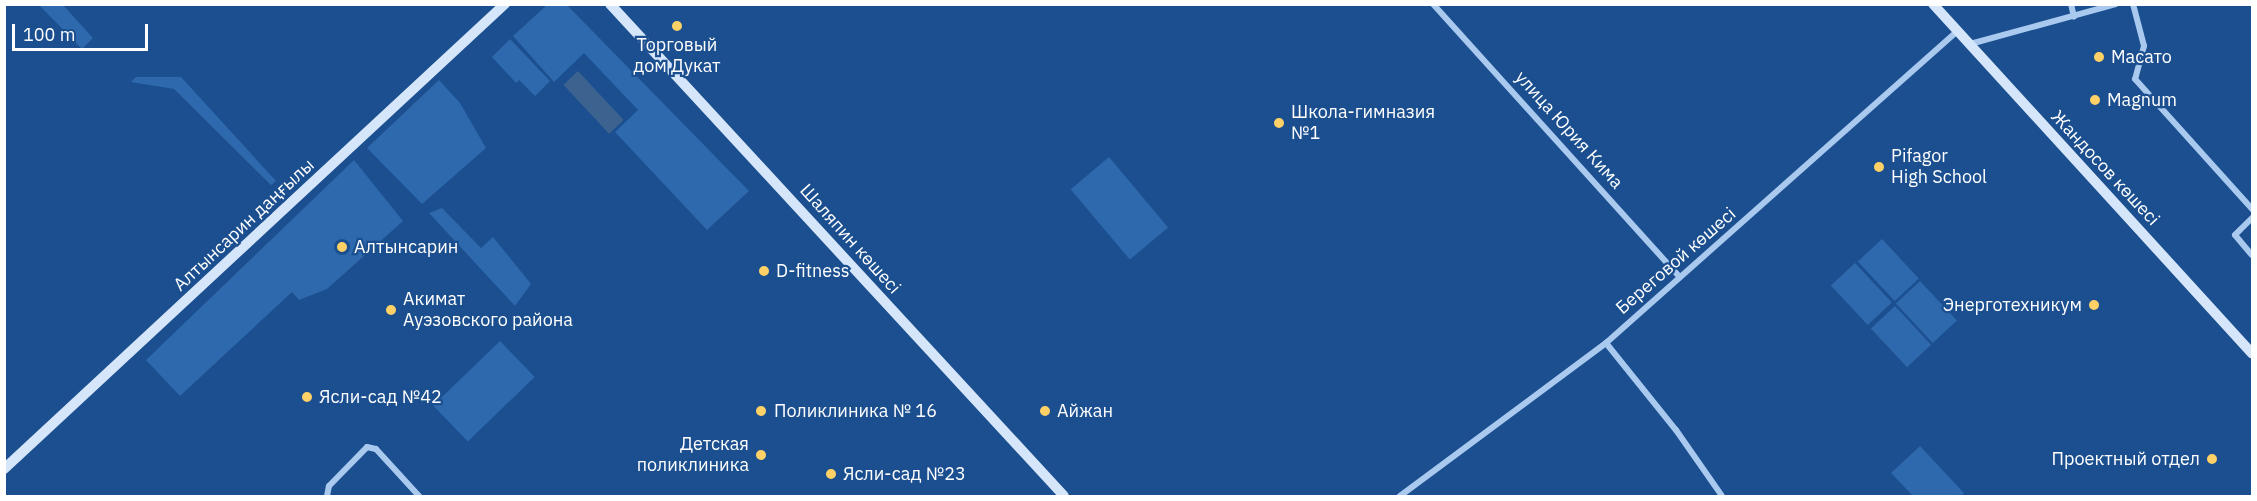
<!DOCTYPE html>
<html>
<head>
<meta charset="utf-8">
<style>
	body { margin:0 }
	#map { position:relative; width:2257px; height:501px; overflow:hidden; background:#1b4f8f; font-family:"IBM Plex Sans",sans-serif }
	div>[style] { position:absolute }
	.green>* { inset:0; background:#2e69ad; transform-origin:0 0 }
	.water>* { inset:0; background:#3c6290; transform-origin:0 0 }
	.minor>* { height:6px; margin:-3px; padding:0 3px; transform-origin:3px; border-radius:3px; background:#a9c9ee }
	.secondary>* { height:10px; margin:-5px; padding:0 5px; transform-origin:5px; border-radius:5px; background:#d6e6fa }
	.dots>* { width:16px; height:16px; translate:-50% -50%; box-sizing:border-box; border:3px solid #1b4f8f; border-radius:50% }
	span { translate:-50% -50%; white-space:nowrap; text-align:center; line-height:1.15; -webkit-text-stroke:4.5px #1b4f8f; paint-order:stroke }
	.poi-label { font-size:18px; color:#fff }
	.left { translate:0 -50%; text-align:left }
	.right { translate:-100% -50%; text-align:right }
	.street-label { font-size:18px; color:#fff }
	.frame { position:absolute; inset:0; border:6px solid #fff; pointer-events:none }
	.scale { position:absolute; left:12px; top:24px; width:136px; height:27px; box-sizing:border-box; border:3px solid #fff; border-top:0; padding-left:8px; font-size:18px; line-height:21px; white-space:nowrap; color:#fff; -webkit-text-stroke:4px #1b4f8f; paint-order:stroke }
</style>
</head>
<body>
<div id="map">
	<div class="green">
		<div style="clip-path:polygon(548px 4px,567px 5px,749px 191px,707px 230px,615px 132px,638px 110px,584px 53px,554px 82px,513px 36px)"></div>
		<div style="clip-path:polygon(39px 5px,63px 5px,93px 38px,82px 49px)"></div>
		<div style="clip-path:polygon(510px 39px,550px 81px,535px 96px,519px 80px,516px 83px,492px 57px)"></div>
		<div style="clip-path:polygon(136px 77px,181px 77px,276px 181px,271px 185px,174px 89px,131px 82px)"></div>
		<div style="clip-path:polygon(439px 80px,460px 103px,486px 148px,422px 204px,367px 148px)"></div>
		<div style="left:1109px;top:157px;width:92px;height:50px;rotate:50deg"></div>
		<div style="clip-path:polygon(354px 160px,403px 221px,327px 289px,299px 300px,292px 292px,180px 396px,146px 360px)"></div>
		<div style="clip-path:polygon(442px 208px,481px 248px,493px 237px,531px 284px,515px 306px,429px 213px)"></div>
		<div style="left:1882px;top:239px;width:54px;height:33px;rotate:47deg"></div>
		<div style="left:1855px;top:263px;width:54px;height:33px;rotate:47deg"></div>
		<div style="left:1920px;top:281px;width:54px;height:33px;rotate:47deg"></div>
		<div style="left:1895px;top:306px;width:53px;height:33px;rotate:47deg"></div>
		<div style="left:500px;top:341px;width:50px;height:93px;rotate:46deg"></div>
		<div style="clip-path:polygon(1920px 446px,1964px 493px,1961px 496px,1913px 496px,1891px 473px)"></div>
	</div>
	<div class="water">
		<div style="left:578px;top:71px;width:67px;height:20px;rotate:47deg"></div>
	</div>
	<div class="minor">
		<div style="left:1433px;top:4px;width:368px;rotate:47.9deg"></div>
		<div style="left:2071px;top:4px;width:13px;rotate:77deg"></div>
		<div style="left:2133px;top:4px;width:43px;rotate:75.3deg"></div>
		<div style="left:2144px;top:46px;width:34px;rotate:105deg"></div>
		<div style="left:2135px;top:79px;width:175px;rotate:48deg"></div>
		<div style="left:1970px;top:44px;width:151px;rotate:-15.3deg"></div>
		<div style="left:2252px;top:218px;width:24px;rotate:135deg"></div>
		<div style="left:2235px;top:235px;width:26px;rotate:50deg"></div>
		<div style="left:1606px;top:343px;width:112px;rotate:51.2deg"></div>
		<div style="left:1676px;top:430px;width:80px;rotate:55.1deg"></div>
		<div style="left:327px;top:496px;width:10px;rotate:-79deg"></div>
		<div style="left:329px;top:486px;width:54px;rotate:-45.7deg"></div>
		<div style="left:367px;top:447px;width:9px;rotate:13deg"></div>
		<div style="left:376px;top:449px;width:64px;rotate:47.5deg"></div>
		<div style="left:1400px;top:496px;width:257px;rotate:-36.6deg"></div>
		<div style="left:1606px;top:343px;width:470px;rotate:-41.6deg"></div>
	</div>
	<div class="secondary">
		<div style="left:610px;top:4px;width:669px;rotate:47.3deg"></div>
		<div style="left:1933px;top:4px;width:473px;rotate:47.6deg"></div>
		<div style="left:4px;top:469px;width:684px;rotate:-42.87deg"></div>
	</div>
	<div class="dots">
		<div style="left:677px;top:26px;background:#ffd166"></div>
		<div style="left:2099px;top:57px;background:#ffd166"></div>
		<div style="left:2095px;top:100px;background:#ffd166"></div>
		<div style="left:1279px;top:123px;background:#ffd166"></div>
		<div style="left:1879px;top:167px;background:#ffd166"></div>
		<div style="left:342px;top:247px;background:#ffd166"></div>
		<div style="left:764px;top:271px;background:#ffd166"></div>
		<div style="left:2094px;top:305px;background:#ffd166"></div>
		<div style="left:391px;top:310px;background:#ffd166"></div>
		<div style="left:307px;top:397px;background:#ffd166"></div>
		<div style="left:761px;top:411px;background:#ffd166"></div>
		<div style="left:1045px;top:411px;background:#ffd166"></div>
		<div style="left:761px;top:455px;background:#ffd166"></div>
		<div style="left:2212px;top:459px;background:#ffd166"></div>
		<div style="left:831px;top:474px;background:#ffd166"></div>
	</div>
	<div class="poi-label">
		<span style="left:677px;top:56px">Торговый<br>дом Дукат</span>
		<span class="left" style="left:2111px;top:57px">Масато</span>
		<span class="left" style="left:2107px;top:100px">Magnum</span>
		<span class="left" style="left:1291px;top:123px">Школа-гимназия<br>№1</span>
		<span class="left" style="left:1891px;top:167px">Pifagor<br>High School</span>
		<span class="left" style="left:354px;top:247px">Алтынсарин</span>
		<span class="left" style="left:776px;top:271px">D-fitness</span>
		<span class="left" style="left:403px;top:310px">Акимат<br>Ауэзовского района</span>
		<span class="right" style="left:2082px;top:305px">Энерготехникум</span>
		<span class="left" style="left:319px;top:397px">Ясли-сад №42</span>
		<span class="left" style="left:774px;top:411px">Поликлиника № 16</span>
		<span class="left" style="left:1057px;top:411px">Айжан</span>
		<span class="right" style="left:749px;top:455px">Детская<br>поликлиника</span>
		<span class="right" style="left:2200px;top:459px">Проектный отдел</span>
		<span class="left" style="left:843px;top:474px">Ясли-сад №23</span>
	</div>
	<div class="street-label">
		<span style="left:1569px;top:130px;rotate:48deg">улица Юрия Кима</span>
		<span style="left:2105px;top:168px;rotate:47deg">Жандосов көшесі</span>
		<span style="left:244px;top:225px;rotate:-43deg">Алтынсарин даңғылы</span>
		<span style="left:850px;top:239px;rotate:48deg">Шаляпин көшесі</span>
		<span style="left:1676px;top:261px;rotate:-41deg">Береговой көшесі</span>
	</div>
	<div class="frame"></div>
	<div class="scale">100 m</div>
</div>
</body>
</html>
